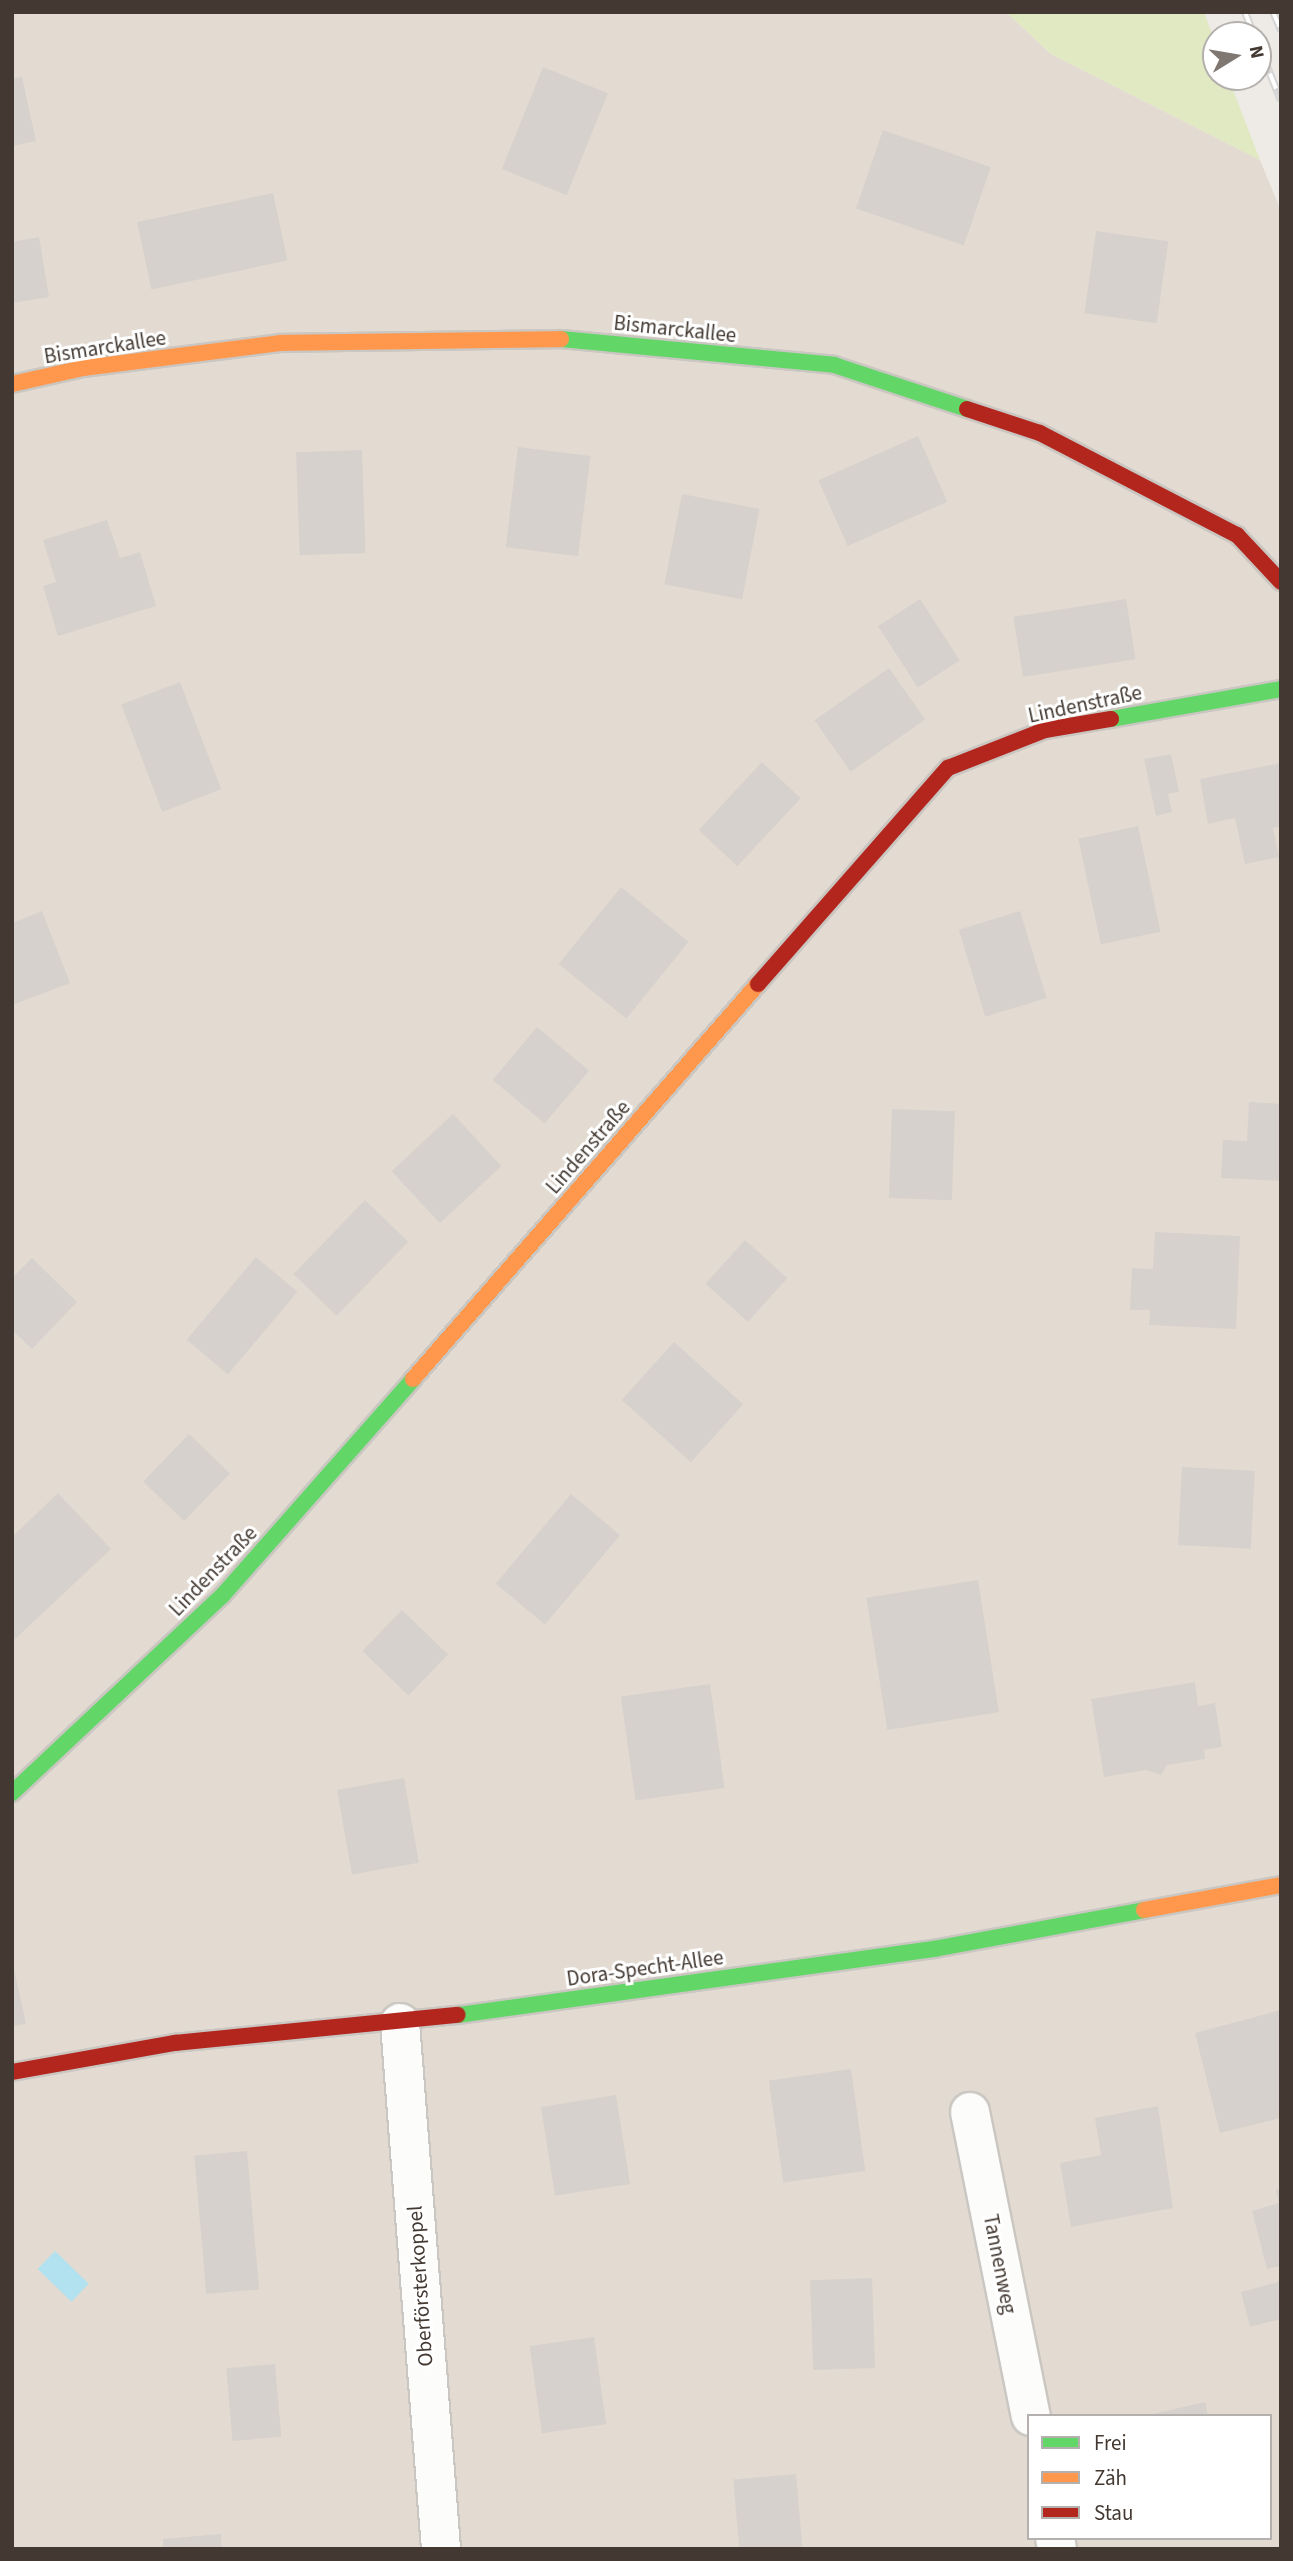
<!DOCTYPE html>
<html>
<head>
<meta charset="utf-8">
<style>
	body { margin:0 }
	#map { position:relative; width:1293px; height:2561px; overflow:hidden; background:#eeeae5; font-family:"Source Sans 3",sans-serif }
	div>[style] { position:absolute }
	.residential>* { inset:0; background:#e3dbd2 }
	.green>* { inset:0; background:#e1e9c3 }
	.water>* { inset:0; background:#b2e2ef; transform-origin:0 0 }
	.building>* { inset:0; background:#d6d1cc; transform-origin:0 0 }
	.roads { filter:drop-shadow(2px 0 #cac6c1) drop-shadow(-2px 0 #cac6c1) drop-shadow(0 2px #cac6c1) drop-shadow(0 -2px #cac6c1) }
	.street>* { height:38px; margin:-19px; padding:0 19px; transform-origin:19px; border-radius:19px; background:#fcfcfb }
	.fast>* { height:16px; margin:-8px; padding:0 8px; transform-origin:8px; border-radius:8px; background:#63d668 }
	.slow>* { height:16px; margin:-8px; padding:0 8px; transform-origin:8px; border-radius:8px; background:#ff974d }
	.jam>* { height:16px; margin:-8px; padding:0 8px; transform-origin:8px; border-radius:8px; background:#b3261e }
	.rail>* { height:8px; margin-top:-4px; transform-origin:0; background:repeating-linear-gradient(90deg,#fff 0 16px,#d7d6d6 0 32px); box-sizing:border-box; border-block:2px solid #d7d6d6 }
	span { translate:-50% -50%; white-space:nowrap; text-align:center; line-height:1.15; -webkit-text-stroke:6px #fff; paint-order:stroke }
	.street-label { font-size:21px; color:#433932 }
	.frame { position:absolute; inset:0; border:14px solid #433932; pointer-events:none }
	.legend { position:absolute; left:1027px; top:2414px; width:245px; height:126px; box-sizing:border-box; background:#fff; border:2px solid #b4b0ad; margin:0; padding:9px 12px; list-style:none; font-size:21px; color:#433932 }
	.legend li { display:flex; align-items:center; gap:14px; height:35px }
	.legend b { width:35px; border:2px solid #b4b0ad }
	.north { position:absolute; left:1202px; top:21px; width:70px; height:70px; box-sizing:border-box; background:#fff; border:2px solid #b4b0ad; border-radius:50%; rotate:79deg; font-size:19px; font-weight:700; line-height:28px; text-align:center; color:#433932 }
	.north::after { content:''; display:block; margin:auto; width:24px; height:32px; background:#7f7771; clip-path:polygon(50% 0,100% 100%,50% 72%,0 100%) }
</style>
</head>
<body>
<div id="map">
	<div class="residential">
		<div style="clip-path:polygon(evenodd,12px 12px,1006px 12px,1051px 54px,1260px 160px,1281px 211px,1281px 2549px,12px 2549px,12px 12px,1029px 2416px,1270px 2416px,1270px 2538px,1029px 2538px,1029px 2416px)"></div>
	</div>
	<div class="green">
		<div style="clip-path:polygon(1006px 12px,1204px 12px,1216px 45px,1216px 77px,1228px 77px,1260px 160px,1051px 54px)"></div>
	</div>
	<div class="water">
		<div style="left:55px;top:2251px;width:47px;height:25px;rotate:44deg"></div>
	</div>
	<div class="building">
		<div style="left:543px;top:67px;width:70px;height:110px;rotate:22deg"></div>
		<div style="clip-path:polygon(22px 77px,36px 141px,12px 146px,12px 79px)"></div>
		<div style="left:883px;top:130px;width:114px;height:83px;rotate:19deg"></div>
		<div style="left:273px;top:193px;width:69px;height:139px;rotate:78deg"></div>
		<div style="left:1096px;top:231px;width:73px;height:83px;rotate:8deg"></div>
		<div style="clip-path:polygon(39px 237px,49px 297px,12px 303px,12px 242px)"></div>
		<div style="left:918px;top:436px;width:72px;height:109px;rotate:66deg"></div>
		<div style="left:518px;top:447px;width:73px;height:101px;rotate:7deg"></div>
		<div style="left:362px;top:450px;width:103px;height:66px;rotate:88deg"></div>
		<div style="left:682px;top:494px;width:79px;height:92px;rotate:11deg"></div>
		<div style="clip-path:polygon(107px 520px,120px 558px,140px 552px,156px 606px,58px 636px,43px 586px,56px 582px,43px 540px)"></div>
		<div style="left:920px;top:599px;width:73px;height:50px;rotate:57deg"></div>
		<div style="left:1126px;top:599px;width:61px;height:114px;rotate:81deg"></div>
		<div style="left:889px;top:668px;width:63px;height:91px;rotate:55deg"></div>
		<div style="left:180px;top:682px;width:115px;height:63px;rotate:69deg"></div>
		<div style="clip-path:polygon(1171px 754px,1179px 792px,1168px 794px,1172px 812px,1156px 816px,1144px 759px)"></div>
		<div style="left:762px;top:762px;width:53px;height:93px;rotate:43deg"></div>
		<div style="clip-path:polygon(1281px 763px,1281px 826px,1273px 828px,1279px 857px,1245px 864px,1235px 818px,1208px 824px,1200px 779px)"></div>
		<div style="left:1138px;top:826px;width:108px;height:61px;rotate:78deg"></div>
		<div style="left:621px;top:887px;width:87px;height:99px;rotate:39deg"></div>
		<div style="clip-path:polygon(42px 911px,70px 983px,12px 1005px,12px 923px)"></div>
		<div style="left:1020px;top:911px;width:91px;height:64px;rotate:73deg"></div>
		<div style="left:537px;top:1027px;width:68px;height:69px;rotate:40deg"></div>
		<div style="clip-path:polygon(1249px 1102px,1281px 1104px,1281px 1181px,1221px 1178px,1223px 1140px,1247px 1141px)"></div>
		<div style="left:892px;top:1109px;width:63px;height:89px;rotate:2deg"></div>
		<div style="left:453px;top:1114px;width:71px;height:84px;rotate:47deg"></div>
		<div style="left:365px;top:1200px;width:60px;height:103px;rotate:44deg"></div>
		<div style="clip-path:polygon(1155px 1232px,1240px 1236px,1236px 1329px,1149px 1325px,1150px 1310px,1130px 1310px,1132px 1268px,1153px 1269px)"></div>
		<div style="left:745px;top:1240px;width:57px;height:59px;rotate:42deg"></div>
		<div style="left:256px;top:1257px;width:54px;height:108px;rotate:40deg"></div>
		<div style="clip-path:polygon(32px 1258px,77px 1302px,32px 1349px,12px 1330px,12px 1278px)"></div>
		<div style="left:674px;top:1342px;width:93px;height:78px;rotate:42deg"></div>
		<div style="left:189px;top:1434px;width:57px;height:66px;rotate:44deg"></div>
		<div style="left:1182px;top:1467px;width:73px;height:78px;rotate:3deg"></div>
		<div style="clip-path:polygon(58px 1493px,111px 1549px,12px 1642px,12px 1537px)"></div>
		<div style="left:571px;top:1494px;width:64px;height:117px;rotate:40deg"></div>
		<div style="left:978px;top:1580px;width:134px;height:113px;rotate:81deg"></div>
		<div style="left:402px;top:1610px;width:64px;height:57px;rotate:44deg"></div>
		<div style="clip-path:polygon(1195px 1682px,1198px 1706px,1215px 1703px,1222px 1747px,1204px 1750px,1205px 1759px,1167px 1765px,1161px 1775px,1146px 1770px,1104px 1777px,1091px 1699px)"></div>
		<div style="left:710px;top:1684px;width:105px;height:90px;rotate:82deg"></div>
		<div style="left:404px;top:1778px;width:86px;height:68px;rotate:80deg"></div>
		<div style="clip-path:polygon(12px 1959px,26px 2024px,12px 2026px)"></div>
		<div style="clip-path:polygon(1281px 2010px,1281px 2118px,1220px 2133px,1195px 2033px)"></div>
		<div style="left:851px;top:2069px;width:103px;height:83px;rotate:82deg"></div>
		<div style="left:616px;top:2095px;width:90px;height:76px;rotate:81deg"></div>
		<div style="clip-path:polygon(1158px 2106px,1173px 2208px,1071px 2227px,1060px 2163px,1101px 2155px,1095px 2118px)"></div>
		<div style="left:247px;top:2151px;width:139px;height:53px;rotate:85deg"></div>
		<div style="clip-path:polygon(1281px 2189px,1281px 2266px,1267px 2269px,1252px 2211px,1279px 2203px,1276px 2190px)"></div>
		<div style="left:872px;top:2278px;width:90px;height:62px;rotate:88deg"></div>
		<div style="clip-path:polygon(1281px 2281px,1281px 2319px,1250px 2327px,1241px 2292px)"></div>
		<div style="left:594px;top:2337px;width:88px;height:65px;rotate:82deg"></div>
		<div style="left:275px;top:2364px;width:73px;height:49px;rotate:85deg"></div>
		<div style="clip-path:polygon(1205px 2402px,1208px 2416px,1149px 2416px,1149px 2415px)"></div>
		<div style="left:796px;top:2474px;width:75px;height:63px;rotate:85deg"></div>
		<div style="clip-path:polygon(221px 2534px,222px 2549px,163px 2549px,163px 2539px)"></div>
	</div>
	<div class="roads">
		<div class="street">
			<div style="left:400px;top:2023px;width:528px;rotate:85.54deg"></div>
			<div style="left:970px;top:2112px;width:310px;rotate:78.7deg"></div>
			<div style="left:1055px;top:2538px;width:11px;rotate:80deg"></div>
		</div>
		<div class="fast">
			<div style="left:561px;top:339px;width:274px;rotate:5.4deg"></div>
			<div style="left:834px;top:365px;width:140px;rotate:18.3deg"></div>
			<div style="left:1111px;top:719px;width:173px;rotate:-10deg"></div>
			<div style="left:12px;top:1793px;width:288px;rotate:-43.2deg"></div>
			<div style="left:222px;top:1596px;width:289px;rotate:-48.6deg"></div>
			<div style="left:458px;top:2015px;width:481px;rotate:-7.9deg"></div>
			<div style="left:934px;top:1949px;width:214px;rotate:-10.5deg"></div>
		</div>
		<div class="slow">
			<div style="left:12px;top:384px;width:73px;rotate:-12.7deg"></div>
			<div style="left:83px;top:368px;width:200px;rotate:-7.2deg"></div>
			<div style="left:281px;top:343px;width:280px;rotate:-0.8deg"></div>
			<div style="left:413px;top:1379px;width:524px;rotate:-48.87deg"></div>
			<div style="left:1144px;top:1910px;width:139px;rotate:-10.3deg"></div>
		</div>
		<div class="jam">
			<div style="left:967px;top:409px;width:77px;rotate:18.2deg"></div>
			<div style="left:1040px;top:433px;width:222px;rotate:27.4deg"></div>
			<div style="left:1237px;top:535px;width:64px;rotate:46.9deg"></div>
			<div style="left:758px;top:984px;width:288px;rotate:-48.7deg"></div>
			<div style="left:948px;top:768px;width:104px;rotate:-21.4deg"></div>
			<div style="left:1045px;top:730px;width:67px;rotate:-9.5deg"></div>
			<div style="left:12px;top:2072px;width:166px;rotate:-10.1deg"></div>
			<div style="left:175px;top:2043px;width:284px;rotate:-5.7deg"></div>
		</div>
	</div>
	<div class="rail">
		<div style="left:1245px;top:12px;width:25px;rotate:69deg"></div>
		<div style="left:1273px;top:12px;width:20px;rotate:66deg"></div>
		<div style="left:1258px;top:44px;width:61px;rotate:68deg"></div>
	</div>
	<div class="street-label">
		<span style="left:675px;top:329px;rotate:6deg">Bismarckallee</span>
		<span style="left:105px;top:347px;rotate:-9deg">Bismarckallee</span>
		<span style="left:1085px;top:704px;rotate:-12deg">Lindenstraße</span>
		<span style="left:588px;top:1147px;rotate:-49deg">Lindenstraße</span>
		<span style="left:213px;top:1571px;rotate:-46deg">Lindenstraße</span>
		<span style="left:645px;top:1968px;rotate:-8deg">Dora-Specht-Allee</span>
		<span style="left:1000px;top:2264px;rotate:79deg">Tannenweg</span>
		<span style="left:420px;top:2286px;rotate:-94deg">Oberförsterkoppel</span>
	</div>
	<div class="frame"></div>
	<ul class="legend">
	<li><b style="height:9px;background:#63d668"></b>Frei</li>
	<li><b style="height:9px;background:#ff974d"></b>Zäh</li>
	<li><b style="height:9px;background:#b3261e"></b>Stau</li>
	</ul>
	<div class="north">N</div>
</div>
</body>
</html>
